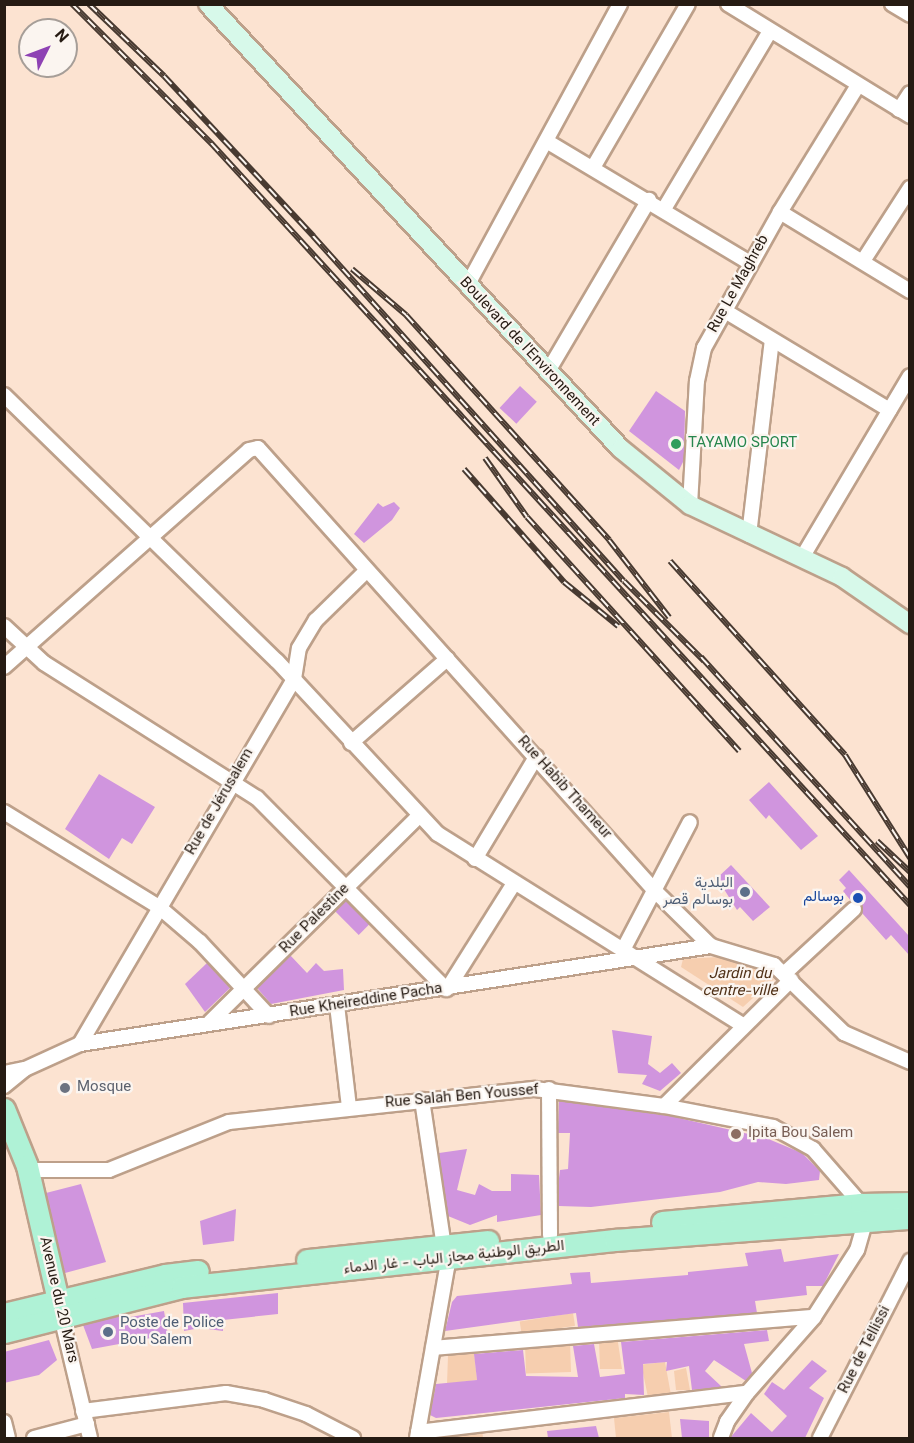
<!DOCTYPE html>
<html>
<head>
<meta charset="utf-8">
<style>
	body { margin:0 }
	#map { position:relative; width:914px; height:1443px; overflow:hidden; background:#fce3d1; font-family:Georgia,Vazirmatn,serif }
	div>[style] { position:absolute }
	.green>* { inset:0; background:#f6ceaf; transform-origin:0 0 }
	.building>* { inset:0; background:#d095de; transform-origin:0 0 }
	.roads { filter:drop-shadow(2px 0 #bda08a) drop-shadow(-2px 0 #bda08a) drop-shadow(0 2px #bda08a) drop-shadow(0 -2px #bda08a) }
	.street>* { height:14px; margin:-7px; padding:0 7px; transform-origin:7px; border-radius:7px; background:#fff }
	.secondary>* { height:18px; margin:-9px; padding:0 9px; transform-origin:9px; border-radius:9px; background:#d7f9ea }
	.primary>* { height:21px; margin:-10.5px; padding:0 10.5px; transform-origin:10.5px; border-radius:10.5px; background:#aff2d6 }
	.rail>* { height:6px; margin-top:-3px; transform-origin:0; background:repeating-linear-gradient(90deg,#fbf5f0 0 11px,#483a31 0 22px); box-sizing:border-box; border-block:2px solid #483a31 }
	.dots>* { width:16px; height:16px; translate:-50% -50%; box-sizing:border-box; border:3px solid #fbf5f0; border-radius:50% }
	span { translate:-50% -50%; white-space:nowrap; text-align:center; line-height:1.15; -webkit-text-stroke:4.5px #fbf5f0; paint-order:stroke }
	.street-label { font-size:15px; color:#261b13 }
	.leisure-label { font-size:15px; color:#27864d }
	.left { translate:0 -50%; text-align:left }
	.service-label { font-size:15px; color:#4e5e75 }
	.right { translate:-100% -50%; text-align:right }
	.transit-label { font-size:15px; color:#164399 }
	.park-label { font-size:15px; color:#513218; font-style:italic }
	.worship-label { font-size:15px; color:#5b616d }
	.education-label { font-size:15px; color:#785e54 }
	.frame { position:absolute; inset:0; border:6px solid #261b13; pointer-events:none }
	.north { position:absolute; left:18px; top:18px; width:60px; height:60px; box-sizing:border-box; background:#fbf5f0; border:2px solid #a69e98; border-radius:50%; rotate:48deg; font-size:16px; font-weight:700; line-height:24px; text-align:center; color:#261b13 }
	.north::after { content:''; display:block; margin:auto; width:21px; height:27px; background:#8e42b4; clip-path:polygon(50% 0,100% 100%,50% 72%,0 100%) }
</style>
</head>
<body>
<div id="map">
	<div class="green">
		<div style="clip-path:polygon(719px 957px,749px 966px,774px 979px,743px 1007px,681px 967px,683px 959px)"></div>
		<div style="left:573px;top:1313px;width:13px;height:54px;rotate:81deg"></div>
		<div style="clip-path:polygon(617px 1336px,622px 1369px,600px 1369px,599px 1339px)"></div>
		<div style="left:570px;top:1343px;width:29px;height:45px;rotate:88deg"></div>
		<div style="clip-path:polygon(474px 1352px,477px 1380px,447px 1384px,448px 1356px)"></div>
		<div style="clip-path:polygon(665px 1362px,671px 1395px,648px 1397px,643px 1373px,628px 1366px)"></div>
		<div style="clip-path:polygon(686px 1368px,690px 1390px,676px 1390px,674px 1371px)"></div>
		<div style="clip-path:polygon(669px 1412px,672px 1438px,616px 1438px,614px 1418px)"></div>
		<div style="clip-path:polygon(482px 1429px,483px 1438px,428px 1438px,427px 1436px)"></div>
	</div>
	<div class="building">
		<div style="left:520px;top:386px;width:23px;height:30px;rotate:43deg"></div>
		<div style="clip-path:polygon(656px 391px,685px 411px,684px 460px,679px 470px,629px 431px)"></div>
		<div style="clip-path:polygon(394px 502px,400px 508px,392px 520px,364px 543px,354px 534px,378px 503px,383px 507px)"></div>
		<div style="clip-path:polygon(99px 774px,155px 807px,132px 844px,122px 838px,109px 859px,65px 829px)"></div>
		<div style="clip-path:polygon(769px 782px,818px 836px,801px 850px,769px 815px,766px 819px,749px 800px)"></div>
		<div style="clip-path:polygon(731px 865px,770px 907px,753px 921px,740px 907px,737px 910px,717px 878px)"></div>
		<div style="clip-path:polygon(849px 870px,909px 936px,909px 955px,891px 935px,886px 940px,862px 913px,861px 903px,851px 901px,843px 891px,846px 888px,839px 880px)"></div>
		<div style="left:346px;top:901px;width:33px;height:15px;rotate:45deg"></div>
		<div style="clip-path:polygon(290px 955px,307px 973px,316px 963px,324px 971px,343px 969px,344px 990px,271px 1004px,257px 988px)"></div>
		<div style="clip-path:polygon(207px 963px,230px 988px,205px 1012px,185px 984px)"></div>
		<div style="clip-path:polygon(612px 1030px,652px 1036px,648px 1064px,660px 1073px,672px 1063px,681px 1073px,660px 1091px,642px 1084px,647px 1075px,618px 1073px)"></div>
		<div style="clip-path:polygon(559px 1101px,670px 1116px,766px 1138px,802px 1153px,820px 1171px,819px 1180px,786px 1184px,758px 1182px,720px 1192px,591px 1207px,559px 1206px,559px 1178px,560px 1170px,568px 1169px,570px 1133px,558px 1133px)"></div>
		<div style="clip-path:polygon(467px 1149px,457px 1190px,475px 1195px,479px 1184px,492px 1191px,511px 1191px,511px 1174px,539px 1175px,541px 1215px,497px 1222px,497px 1215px,470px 1225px,448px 1216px,439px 1153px)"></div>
		<div style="clip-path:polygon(81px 1184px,106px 1262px,65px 1273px,46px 1193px)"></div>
		<div style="clip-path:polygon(236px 1209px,234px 1241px,203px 1245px,200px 1221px)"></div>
		<div style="clip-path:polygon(781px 1249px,784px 1262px,839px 1254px,823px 1286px,806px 1286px,807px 1295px,755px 1301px,757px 1313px,578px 1327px,576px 1313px,445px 1331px,452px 1302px,457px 1296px,572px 1284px,570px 1273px,590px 1272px,591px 1283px,688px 1275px,688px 1272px,748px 1266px,745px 1253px)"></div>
		<div style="clip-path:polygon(278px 1293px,278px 1314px,223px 1320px,223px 1331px,200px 1328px,184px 1331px,183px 1303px)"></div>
		<div style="clip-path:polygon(164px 1311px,168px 1335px,92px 1349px,83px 1325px,124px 1315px,125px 1318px)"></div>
		<div style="clip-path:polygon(767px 1330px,769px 1341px,744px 1344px,752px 1373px,746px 1381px,714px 1360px,705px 1371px,722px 1387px,692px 1390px,689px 1366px,666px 1371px,667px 1362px,643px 1364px,644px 1395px,625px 1394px,625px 1398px,436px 1418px,430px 1415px,436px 1384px,477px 1380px,474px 1354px,523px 1350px,526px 1376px,578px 1377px,573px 1346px,594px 1344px,600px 1377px,625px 1374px,621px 1342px)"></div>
		<div style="clip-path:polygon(49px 1340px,57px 1360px,39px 1375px,4px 1383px,4px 1352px)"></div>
		<div style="clip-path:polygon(812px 1360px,827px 1371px,809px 1388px,824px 1398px,805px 1438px,730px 1438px,751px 1413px,772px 1432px,787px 1416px,764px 1394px,772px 1382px,784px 1390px)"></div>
		<div style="clip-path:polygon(680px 1419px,709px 1421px,709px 1438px,682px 1438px)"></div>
		<div style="clip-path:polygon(596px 1426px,599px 1438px,548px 1438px,547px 1431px)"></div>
	</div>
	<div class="roads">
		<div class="street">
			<div style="left:728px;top:4px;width:214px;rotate:31.6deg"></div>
			<div style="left:892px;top:4px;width:21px;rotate:31deg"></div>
			<div style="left:899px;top:110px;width:20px;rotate:-57deg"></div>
			<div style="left:548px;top:142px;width:235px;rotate:30.9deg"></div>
			<div style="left:594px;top:166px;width:187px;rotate:-59.9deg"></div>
			<div style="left:664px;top:209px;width:207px;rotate:-59.2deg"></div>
			<div style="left:780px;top:212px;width:152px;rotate:31.3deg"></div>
			<div style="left:863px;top:261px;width:87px;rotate:-57.2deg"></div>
			<div style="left:467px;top:286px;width:321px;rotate:-61.5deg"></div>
			<div style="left:725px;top:311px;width:192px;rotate:31deg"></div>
			<div style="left:547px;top:373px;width:201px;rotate:-59.5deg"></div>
			<div style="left:4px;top:395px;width:381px;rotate:44.3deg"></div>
			<div style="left:277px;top:661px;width:236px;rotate:47.1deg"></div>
			<div style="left:438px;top:834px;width:360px;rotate:32.1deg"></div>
			<div style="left:690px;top:505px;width:124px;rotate:-86.8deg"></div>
			<div style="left:697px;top:381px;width:34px;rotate:-78deg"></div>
			<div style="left:704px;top:348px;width:156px;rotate:-60.8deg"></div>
			<div style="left:780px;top:212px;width:149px;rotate:-58.4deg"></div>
			<div style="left:749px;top:535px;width:196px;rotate:-83.3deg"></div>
			<div style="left:803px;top:556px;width:209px;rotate:-59.3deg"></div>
			<div style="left:4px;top:626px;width:54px;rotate:42.8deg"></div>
			<div style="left:44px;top:663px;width:252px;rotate:32.4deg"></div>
			<div style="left:257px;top:798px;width:269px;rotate:45.3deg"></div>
			<div style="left:4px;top:667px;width:327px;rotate:-41.5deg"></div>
			<div style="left:249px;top:450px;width:9px;rotate:-13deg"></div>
			<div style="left:258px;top:448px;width:596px;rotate:48.13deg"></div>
			<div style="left:656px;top:892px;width:77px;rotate:44.5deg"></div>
			<div style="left:711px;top:946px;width:66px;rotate:16.8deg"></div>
			<div style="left:774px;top:965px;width:98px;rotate:44.2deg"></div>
			<div style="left:844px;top:1033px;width:72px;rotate:23.7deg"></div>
			<div style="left:351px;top:743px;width:128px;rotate:-41.2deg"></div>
			<div style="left:4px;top:812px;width:182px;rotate:31.5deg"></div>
			<div style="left:159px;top:907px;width:54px;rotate:40.5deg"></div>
			<div style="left:200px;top:942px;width:101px;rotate:47deg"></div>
			<div style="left:475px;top:859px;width:119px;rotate:-59.1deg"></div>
			<div style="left:623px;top:950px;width:144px;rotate:-62.4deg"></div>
			<div style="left:785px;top:973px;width:94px;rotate:-42.8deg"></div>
			<div style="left:448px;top:988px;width:124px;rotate:-57.8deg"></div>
			<div style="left:337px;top:1005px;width:103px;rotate:83.3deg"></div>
			<div style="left:210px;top:1022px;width:293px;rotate:-44.6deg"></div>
			<div style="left:80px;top:1044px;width:423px;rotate:-59.6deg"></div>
			<div style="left:294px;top:679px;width:31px;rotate:-81deg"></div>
			<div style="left:299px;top:648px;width:33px;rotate:-59deg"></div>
			<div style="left:316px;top:620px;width:71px;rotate:-44.4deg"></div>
			<div style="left:4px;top:1073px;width:21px;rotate:-11deg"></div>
			<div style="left:25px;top:1069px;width:60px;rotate:-24.4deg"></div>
			<div style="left:80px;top:1044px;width:639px;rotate:-8.83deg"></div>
			<div style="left:4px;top:1086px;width:26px;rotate:-39deg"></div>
			<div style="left:549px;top:1089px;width:146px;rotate:89.6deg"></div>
			<div style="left:664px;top:1106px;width:179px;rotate:-44.8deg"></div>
			<div style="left:28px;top:1170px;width:81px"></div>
			<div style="left:109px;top:1170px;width:129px;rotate:-21.8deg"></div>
			<div style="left:229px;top:1122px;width:308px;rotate:-6.2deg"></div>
			<div style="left:535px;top:1089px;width:130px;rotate:7.5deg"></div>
			<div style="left:664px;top:1106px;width:111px;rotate:10.9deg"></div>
			<div style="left:773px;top:1127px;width:46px;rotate:28.8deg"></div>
			<div style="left:813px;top:1149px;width:73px;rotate:48.9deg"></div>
			<div style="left:861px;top:1204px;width:16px;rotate:72deg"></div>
			<div style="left:866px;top:1219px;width:32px;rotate:106deg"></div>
			<div style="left:857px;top:1250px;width:80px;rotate:122.7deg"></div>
			<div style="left:814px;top:1317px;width:101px;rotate:131.4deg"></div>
			<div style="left:747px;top:1393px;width:35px;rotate:125deg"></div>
			<div style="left:727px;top:1422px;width:17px;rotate:111deg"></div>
			<div style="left:60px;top:1312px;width:130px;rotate:76.6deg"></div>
			<div style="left:433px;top:1348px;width:382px;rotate:-4.7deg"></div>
			<div style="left:83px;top:1411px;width:144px;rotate:-7.2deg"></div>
			<div style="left:226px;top:1393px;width:39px;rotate:10deg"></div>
			<div style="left:264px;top:1400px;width:44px;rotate:18.4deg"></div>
			<div style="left:306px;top:1414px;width:53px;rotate:27.1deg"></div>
			<div style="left:4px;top:1422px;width:16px;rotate:76deg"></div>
			<div style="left:418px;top:1432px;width:331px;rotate:-6.8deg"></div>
			<div style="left:34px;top:1438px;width:55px;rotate:-14.8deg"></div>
			<div style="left:417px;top:1438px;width:174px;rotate:-80deg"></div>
			<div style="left:447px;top:1267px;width:169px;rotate:-98.5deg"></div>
			<div style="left:820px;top:1438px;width:199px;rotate:-63deg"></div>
		</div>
		<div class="secondary">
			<div style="left:208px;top:4px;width:607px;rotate:47.14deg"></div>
			<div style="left:621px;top:449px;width:89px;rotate:39.1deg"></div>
			<div style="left:690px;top:505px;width:168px;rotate:25.3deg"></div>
			<div style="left:842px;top:577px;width:83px;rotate:34.7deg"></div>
		</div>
		<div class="primary">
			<div style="left:4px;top:1109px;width:61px;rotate:68deg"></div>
			<div style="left:27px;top:1166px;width:138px;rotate:77deg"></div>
			<div style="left:662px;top:1222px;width:200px;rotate:-5.2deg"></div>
			<div style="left:861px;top:1204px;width:49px;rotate:-1.2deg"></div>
			<div style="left:307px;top:1260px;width:182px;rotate:-6deg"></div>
			<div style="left:4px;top:1314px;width:166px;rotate:-13.6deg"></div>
			<div style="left:165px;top:1275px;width:33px;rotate:-7deg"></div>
			<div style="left:4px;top:1332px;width:184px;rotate:-14.2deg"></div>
			<div style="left:182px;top:1287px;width:436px;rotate:-6.2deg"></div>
			<div style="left:615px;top:1240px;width:296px;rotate:-4.3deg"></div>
		</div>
	</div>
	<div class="rail">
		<div style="left:72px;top:4px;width:197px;rotate:45deg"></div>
		<div style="left:211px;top:143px;width:1034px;rotate:47.47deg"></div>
		<div style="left:89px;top:4px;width:104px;rotate:43.8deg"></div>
		<div style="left:164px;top:76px;width:219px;rotate:47deg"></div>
		<div style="left:313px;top:236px;width:464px;rotate:48deg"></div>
		<div style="left:624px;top:581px;width:113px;rotate:45deg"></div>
		<div style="left:352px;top:269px;width:71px;rotate:40.4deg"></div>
		<div style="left:406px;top:315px;width:303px;rotate:47.9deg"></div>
		<div style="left:609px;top:540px;width:98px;rotate:52.1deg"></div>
		<div style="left:485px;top:458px;width:72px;rotate:54.6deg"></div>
		<div style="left:527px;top:517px;width:316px;rotate:47.8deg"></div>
		<div style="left:464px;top:469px;width:151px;rotate:48.5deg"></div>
		<div style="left:564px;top:582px;width:70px;rotate:39.2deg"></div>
		<div style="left:670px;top:561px;width:261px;rotate:47.9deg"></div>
		<div style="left:845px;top:755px;width:122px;rotate:57.7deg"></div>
		<div style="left:701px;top:657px;width:311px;rotate:47.7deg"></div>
		<div style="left:877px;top:841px;width:45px;rotate:43.2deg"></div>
	</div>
	<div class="dots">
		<div style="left:676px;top:444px;background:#2e9e5b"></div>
		<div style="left:745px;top:892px;background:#5c6f8a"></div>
		<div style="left:858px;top:898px;background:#1a4fb4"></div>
		<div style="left:65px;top:1088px;background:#6b7280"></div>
		<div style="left:736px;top:1134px;background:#8d6e63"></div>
		<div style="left:108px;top:1332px;background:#5c6f8a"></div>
	</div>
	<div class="street-label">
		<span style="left:739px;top:284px;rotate:-61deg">Rue Le Maghreb</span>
		<span style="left:529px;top:352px;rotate:47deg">Boulevard de l'Environnement</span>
		<span style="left:564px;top:788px;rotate:48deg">Rue Habib Thameur</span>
		<span style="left:220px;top:802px;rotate:-60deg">Rue de Jérusalem</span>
		<span style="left:315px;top:919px;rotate:-45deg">Rue Palestine</span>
		<span style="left:366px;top:1001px;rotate:-9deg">Rue Kheireddine Pacha</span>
		<span style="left:462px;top:1097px;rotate:-5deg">Rue Salah Ben Youssef</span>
		<span style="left:454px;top:1258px;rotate:-6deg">الطريق الوطنية مجاز الباب - غار الدماء</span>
		<span style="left:58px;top:1300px;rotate:77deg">Avenue du 20 Mars</span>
		<span style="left:865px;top:1350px;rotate:-63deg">Rue de Tellissi</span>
	</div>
	<div class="leisure-label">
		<span class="left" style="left:688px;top:444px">TAYAMO SPORT</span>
	</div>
	<div class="service-label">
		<span class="right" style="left:733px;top:892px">البلدية<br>بوسالم قصر</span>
		<span class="left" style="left:120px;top:1332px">Poste de Police<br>Bou Salem</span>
	</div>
	<div class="transit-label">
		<span class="right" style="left:844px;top:898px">بوسالم</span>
	</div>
	<div class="park-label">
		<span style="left:740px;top:983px">Jardin du<br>centre-ville</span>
	</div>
	<div class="worship-label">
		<span class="left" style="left:77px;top:1088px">Mosque</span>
	</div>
	<div class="education-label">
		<span class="left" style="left:748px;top:1134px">Ipita Bou Salem</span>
	</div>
	<div class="frame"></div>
	<div class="north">N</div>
</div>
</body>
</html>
